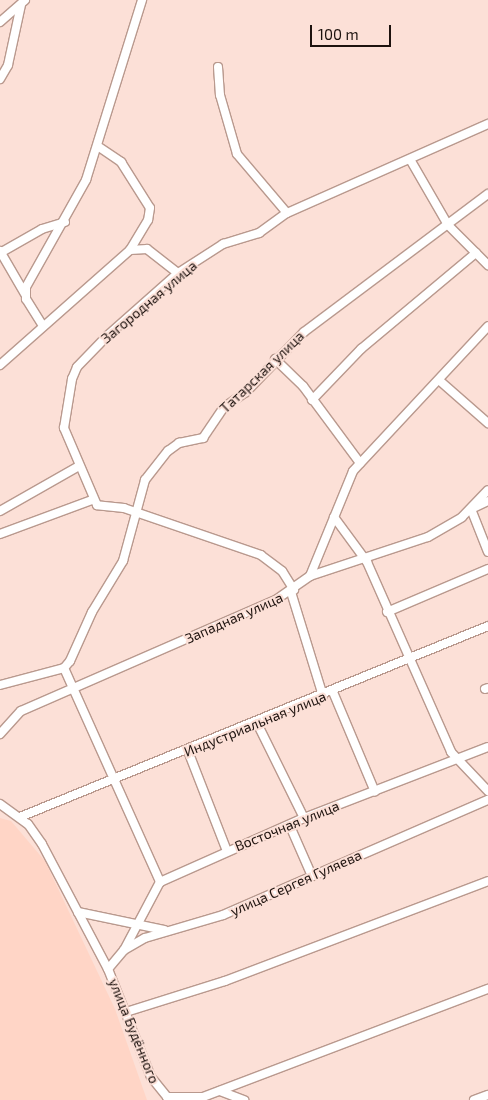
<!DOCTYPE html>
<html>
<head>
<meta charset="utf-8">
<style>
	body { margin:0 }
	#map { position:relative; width:488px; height:1100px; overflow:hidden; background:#fce0d7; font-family:"Exo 2",sans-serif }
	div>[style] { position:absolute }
	.built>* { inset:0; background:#ffd5c6 }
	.roads { filter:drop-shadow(1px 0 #b9998e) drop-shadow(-1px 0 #b9998e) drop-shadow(0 1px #b9998e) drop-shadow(0 -1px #b9998e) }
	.minor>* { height:8px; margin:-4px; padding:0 4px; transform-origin:4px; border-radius:4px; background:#fff }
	span { translate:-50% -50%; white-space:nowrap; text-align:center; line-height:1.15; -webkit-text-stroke:4px #fce0d7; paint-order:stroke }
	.street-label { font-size:14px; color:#1d120e }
	.scale { position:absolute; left:310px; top:25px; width:81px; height:22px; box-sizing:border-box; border:2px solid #1d120e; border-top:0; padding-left:6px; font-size:15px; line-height:18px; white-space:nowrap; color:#1d120e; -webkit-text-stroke:4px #fce0d7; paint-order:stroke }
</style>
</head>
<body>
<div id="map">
	<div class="built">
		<div style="clip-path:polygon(0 818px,11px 821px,45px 861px,115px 1009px,147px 1100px,0 1100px)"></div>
	</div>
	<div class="roads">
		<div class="minor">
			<div style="left:0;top:22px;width:33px;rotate:-41deg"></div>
			<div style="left:218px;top:67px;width:28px;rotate:86deg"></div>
			<div style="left:220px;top:95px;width:61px;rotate:73.9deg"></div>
			<div style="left:237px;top:154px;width:77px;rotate:49.7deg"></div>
			<div style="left:0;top:79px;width:16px;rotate:-60deg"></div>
			<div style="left:8px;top:65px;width:61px;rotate:-77.8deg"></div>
			<div style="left:99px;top:147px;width:27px;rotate:34deg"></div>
			<div style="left:121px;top:162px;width:54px;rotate:57.8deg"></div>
			<div style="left:150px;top:208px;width:12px;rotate:99deg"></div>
			<div style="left:148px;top:220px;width:35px;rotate:121deg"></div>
			<div style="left:411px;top:161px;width:74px;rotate:60deg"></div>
			<div style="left:448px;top:225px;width:57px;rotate:45deg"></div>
			<div style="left:0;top:251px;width:50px;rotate:59.8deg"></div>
			<div style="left:0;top:253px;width:48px;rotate:-29.7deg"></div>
			<div style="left:42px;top:229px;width:24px;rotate:-17deg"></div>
			<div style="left:43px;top:326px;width:32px;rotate:-122deg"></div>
			<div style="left:26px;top:299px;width:12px;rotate:-90deg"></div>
			<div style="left:26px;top:287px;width:123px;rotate:-60.7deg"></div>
			<div style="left:86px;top:180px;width:189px;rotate:-72.7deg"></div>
			<div style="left:275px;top:359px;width:39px;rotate:44deg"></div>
			<div style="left:303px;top:386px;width:96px;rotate:53.5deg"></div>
			<div style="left:0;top:365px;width:174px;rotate:-41.5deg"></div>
			<div style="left:130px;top:250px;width:17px;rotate:-3deg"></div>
			<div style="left:147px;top:249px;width:39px;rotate:38deg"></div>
			<div style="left:440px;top:381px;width:64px;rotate:41.2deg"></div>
			<div style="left:312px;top:400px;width:71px;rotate:-46.1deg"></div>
			<div style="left:361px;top:349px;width:150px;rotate:-39.9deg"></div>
			<div style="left:475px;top:507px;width:14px;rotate:-25deg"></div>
			<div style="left:471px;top:509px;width:46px;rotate:68.4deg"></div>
			<div style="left:0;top:511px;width:91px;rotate:-29.7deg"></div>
			<div style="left:334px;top:517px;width:56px;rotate:53.7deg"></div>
			<div style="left:367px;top:562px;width:208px;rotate:66.1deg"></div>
			<div style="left:451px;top:752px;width:54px;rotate:46.5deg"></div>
			<div style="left:0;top:534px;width:98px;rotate:-20.3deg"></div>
			<div style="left:310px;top:576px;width:113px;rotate:-67.7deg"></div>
			<div style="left:353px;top:471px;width:198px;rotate:-47deg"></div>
			<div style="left:294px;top:590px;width:22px;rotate:-122deg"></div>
			<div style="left:282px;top:571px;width:26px;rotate:-143deg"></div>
			<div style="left:261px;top:555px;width:145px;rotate:-161.1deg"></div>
			<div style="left:124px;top:508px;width:27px;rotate:-174deg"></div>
			<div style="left:97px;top:505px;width:84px;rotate:-113.2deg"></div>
			<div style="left:64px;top:428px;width:50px;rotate:-80.7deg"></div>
			<div style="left:72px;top:379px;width:13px;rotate:-67deg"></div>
			<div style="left:77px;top:367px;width:43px;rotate:-45.9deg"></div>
			<div style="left:107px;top:336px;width:95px;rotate:-41.6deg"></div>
			<div style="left:178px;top:273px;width:54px;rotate:-32.8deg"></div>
			<div style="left:223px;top:244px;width:38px;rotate:-17deg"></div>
			<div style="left:259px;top:233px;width:34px;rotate:-36deg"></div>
			<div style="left:287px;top:213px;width:220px;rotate:-23.9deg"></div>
			<div style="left:291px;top:592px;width:109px;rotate:72.9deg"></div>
			<div style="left:387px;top:612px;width:110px;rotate:-23.1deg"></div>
			<div style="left:64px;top:668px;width:235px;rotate:65.8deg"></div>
			<div style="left:0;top:685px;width:66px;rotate:-14.9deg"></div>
			<div style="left:64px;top:668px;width:9px;rotate:-49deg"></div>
			<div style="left:70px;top:661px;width:54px;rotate:-65.8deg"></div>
			<div style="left:92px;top:612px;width:60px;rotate:-58.7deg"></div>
			<div style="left:123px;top:561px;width:84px;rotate:-74.8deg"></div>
			<div style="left:145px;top:480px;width:37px;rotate:-52deg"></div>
			<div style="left:168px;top:451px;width:14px;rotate:-36deg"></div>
			<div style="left:179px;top:443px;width:25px;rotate:-12deg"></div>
			<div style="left:203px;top:438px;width:36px;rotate:-56deg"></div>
			<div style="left:223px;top:408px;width:28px;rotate:-35deg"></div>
			<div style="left:246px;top:392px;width:83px;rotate:-46deg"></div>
			<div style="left:304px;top:332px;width:230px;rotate:-36.9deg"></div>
			<div style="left:485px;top:689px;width:3px;rotate:-18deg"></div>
			<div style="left:333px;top:692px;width:108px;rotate:67.2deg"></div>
			<div style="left:257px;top:723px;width:106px;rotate:63.7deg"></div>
			<div style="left:0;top:734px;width:31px;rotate:-48deg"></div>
			<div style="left:21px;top:711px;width:279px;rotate:-23.6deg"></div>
			<div style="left:277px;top:599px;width:40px;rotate:-34.9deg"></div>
			<div style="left:310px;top:576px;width:124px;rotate:-18.3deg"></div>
			<div style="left:428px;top:537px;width:39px;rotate:-30deg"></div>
			<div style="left:462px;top:517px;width:37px;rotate:-46deg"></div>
			<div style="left:188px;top:751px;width:107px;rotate:68.7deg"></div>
			<div style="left:0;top:804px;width:34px;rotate:36deg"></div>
			<div style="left:28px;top:824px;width:24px;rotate:55deg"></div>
			<div style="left:42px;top:844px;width:141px;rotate:62.2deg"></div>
			<div style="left:108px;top:969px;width:116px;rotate:68.3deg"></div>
			<div style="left:151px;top:1077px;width:26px;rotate:51deg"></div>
			<div style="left:167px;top:1097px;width:36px"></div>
			<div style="left:203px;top:1097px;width:305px;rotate:-20.8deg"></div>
			<div style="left:20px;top:817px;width:505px;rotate:-22.2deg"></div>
			<div style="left:290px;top:826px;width:55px;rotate:66.3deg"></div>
			<div style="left:78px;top:912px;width:88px;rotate:11.8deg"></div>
			<div style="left:124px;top:950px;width:77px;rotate:-62.1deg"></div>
			<div style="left:160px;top:882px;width:158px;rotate:-24deg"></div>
			<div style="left:304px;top:818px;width:197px;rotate:-21.1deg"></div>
			<div style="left:108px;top:969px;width:25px;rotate:-50deg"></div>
			<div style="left:124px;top:950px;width:24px;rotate:-30deg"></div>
			<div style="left:145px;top:938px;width:81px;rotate:-16.4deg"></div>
			<div style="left:223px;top:915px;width:289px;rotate:-23.5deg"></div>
			<div style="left:126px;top:1012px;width:104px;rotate:-17.4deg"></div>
			<div style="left:225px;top:981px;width:281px;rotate:-20.8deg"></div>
			<div style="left:220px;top:1091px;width:26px;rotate:21deg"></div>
			<div style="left:474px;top:1100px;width:15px;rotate:-20deg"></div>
		</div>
	</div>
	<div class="street-label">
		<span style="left:149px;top:302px;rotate:-40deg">Загородная улица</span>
		<span style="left:262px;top:372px;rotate:-44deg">Татарская улица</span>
		<span style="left:234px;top:618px;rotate:-24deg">Западная улица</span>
		<span style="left:255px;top:724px;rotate:-22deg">Индустриальная улица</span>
		<span style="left:287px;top:826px;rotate:-22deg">Восточная улица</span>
		<span style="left:296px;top:883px;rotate:-24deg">улица Сергея Гуляева</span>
		<span style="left:134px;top:1031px;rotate:68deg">улица Будённого</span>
	</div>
	<div class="scale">100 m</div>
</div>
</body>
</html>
